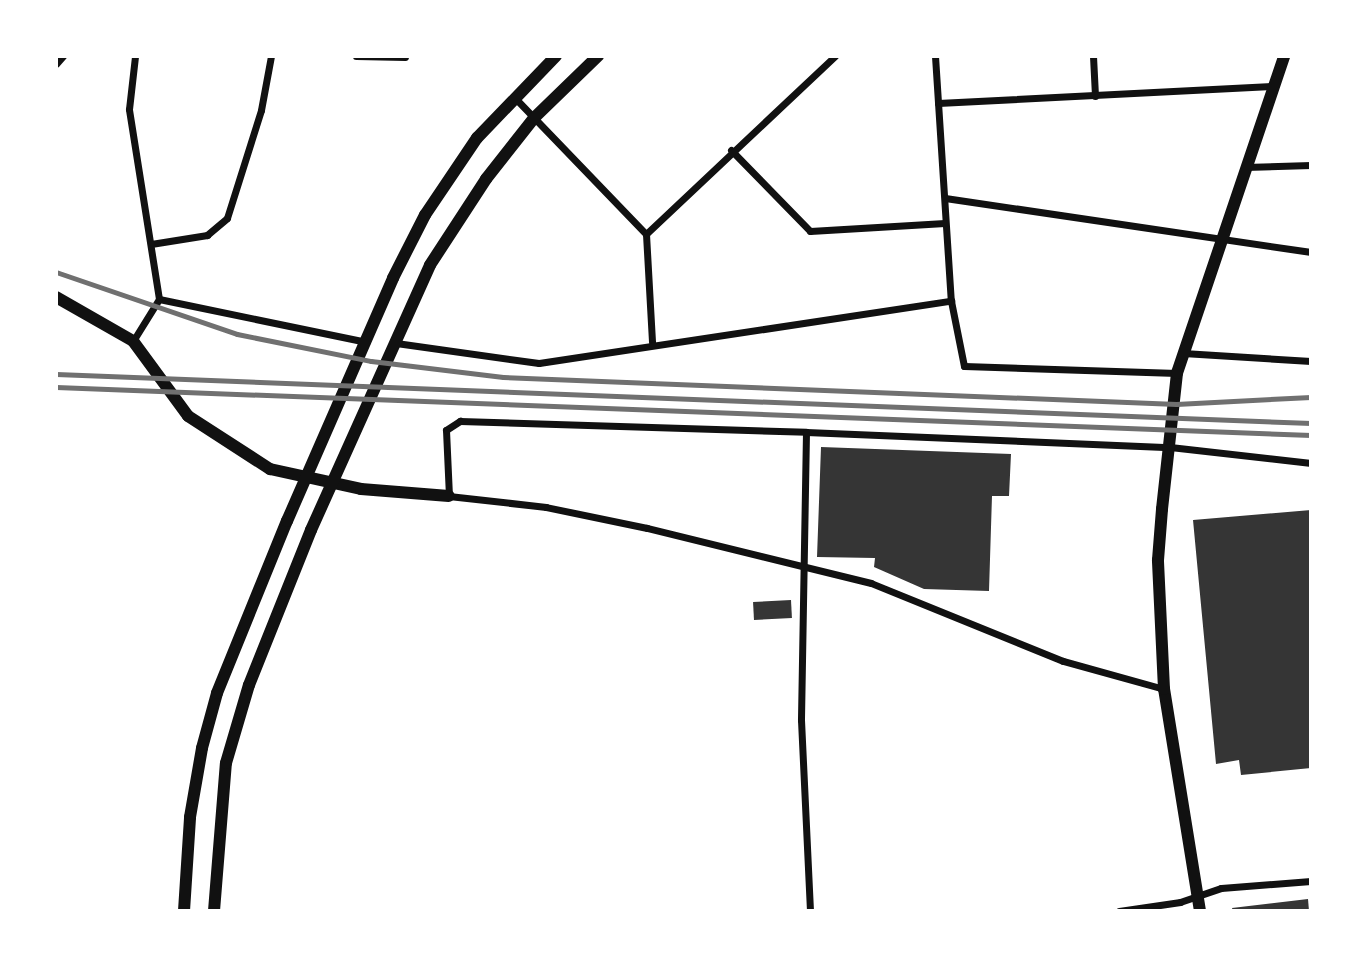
<!DOCTYPE html>
<html>
<head>
<meta charset="utf-8">
<style>
	body { margin:0 }
	#map { position:relative; width:1367px; height:967px; overflow:hidden; background:#fff; font-family:Poppins,sans-serif }
	div>[style] { position:absolute }
	.building>* { inset:0; background:#353535; transform-origin:0 0 }
	.minor>* { height:7px; margin:-3.5px; padding:0 3.5px; transform-origin:3.5px; border-radius:3.5px; background:#111 }
	.tertiary>* { height:12px; margin:-6px; padding:0 6px; transform-origin:6px; border-radius:6px; background:#111 }
	.rail>* { height:5px; margin:-2.5px; padding:0 2.5px; transform-origin:2.5px; border-radius:2.5px; background:#707070 }
	span { translate:-50% -50%; white-space:nowrap; text-align:center; line-height:1.15; -webkit-text-stroke:5px #fff; paint-order:stroke }
	.frame { position:absolute; inset:0; border:58px solid #fff; pointer-events:none }
</style>
</head>
<body>
<div id="map">
	<div class="building">
		<div style="clip-path:polygon(821px 447px,1011px 454px,1009px 496px,992px 496px,989px 591px,924px 589px,874px 567px,875px 558px,817px 557px)"></div>
		<div style="clip-path:polygon(1311px 510px,1311px 768px,1241px 775px,1239px 760px,1216px 764px,1193px 520px)"></div>
		<div style="left:791px;top:600px;width:18px;height:38px;rotate:87deg"></div>
		<div style="clip-path:polygon(1308px 899px,1309px 911px,1233px 911px,1232px 908px)"></div>
	</div>
	<div class="minor">
		<div style="left:356px;top:56px;width:49px;rotate:1.2deg"></div>
		<div style="left:935px;top:56px;width:246px;rotate:86.3deg"></div>
		<div style="left:951px;top:301px;width:66px;rotate:78.7deg"></div>
		<div style="left:964px;top:366px;width:213px;rotate:1.9deg"></div>
		<div style="left:1093px;top:56px;width:40px;rotate:87.1deg"></div>
		<div style="left:56px;top:64px;width:11px;rotate:-49deg"></div>
		<div style="left:515px;top:98px;width:189px;rotate:46.1deg"></div>
		<div style="left:646px;top:234px;width:108px;rotate:86.8deg"></div>
		<div style="left:938px;top:103px;width:337px;rotate:-2.9deg"></div>
		<div style="left:731px;top:150px;width:113px;rotate:45.7deg"></div>
		<div style="left:810px;top:231px;width:135px;rotate:-3.4deg"></div>
		<div style="left:1245px;top:167px;width:66px;rotate:-1.7deg"></div>
		<div style="left:945px;top:198px;width:370px;rotate:8.4deg"></div>
		<div style="left:646px;top:234px;width:260px;rotate:-43.3deg"></div>
		<div style="left:151px;top:244px;width:57px;rotate:-9.1deg"></div>
		<div style="left:207px;top:235px;width:26px;rotate:-40deg"></div>
		<div style="left:227px;top:218px;width:113px;rotate:-72.5deg"></div>
		<div style="left:261px;top:110px;width:55px;rotate:-79.5deg"></div>
		<div style="left:159px;top:299px;width:212px;rotate:11.7deg"></div>
		<div style="left:133px;top:341px;width:49px;rotate:-58.2deg"></div>
		<div style="left:159px;top:299px;width:192px;rotate:-99deg"></div>
		<div style="left:129px;top:109px;width:53px;rotate:-83.5deg"></div>
		<div style="left:396px;top:343px;width:144px;rotate:8deg"></div>
		<div style="left:539px;top:363px;width:417px;rotate:-8.6deg"></div>
		<div style="left:1183px;top:353px;width:128px;rotate:3.6deg"></div>
		<div style="left:806px;top:432px;width:288px;rotate:91deg"></div>
		<div style="left:801px;top:720px;width:191px;rotate:87.3deg"></div>
		<div style="left:1164px;top:689px;width:105px;rotate:-164.5deg"></div>
		<div style="left:1063px;top:661px;width:207px;rotate:-157.9deg"></div>
		<div style="left:871px;top:583px;width:231px;rotate:-166.2deg"></div>
		<div style="left:647px;top:528px;width:103px;rotate:-168.3deg"></div>
		<div style="left:546px;top:507px;width:98px;rotate:-173.5deg"></div>
		<div style="left:449px;top:496px;width:66px;rotate:-92.6deg"></div>
		<div style="left:446px;top:430px;width:17px;rotate:-33deg"></div>
		<div style="left:460px;top:421px;width:346px;rotate:1.8deg"></div>
		<div style="left:806px;top:432px;width:364px;rotate:2.4deg"></div>
		<div style="left:1170px;top:447px;width:142px;rotate:6.5deg"></div>
		<div style="left:1119px;top:911px;width:62px;rotate:-8.4deg"></div>
		<div style="left:1180px;top:902px;width:43px;rotate:-18.9deg"></div>
		<div style="left:1221px;top:888px;width:90px;rotate:-4.4deg"></div>
	</div>
	<div class="tertiary">
		<div style="left:56px;top:297px;width:89px;rotate:29.7deg"></div>
		<div style="left:133px;top:341px;width:93px;rotate:53.7deg"></div>
		<div style="left:188px;top:416px;width:98px;rotate:32.9deg"></div>
		<div style="left:270px;top:469px;width:93px;rotate:12.4deg"></div>
		<div style="left:361px;top:489px;width:88px;rotate:4.5deg"></div>
		<div style="left:184px;top:911px;width:94px;rotate:-86.3deg"></div>
		<div style="left:190px;top:817px;width:70px;rotate:-80.1deg"></div>
		<div style="left:202px;top:748px;width:57px;rotate:-74.7deg"></div>
		<div style="left:217px;top:693px;width:186px;rotate:-67.9deg"></div>
		<div style="left:287px;top:521px;width:265px;rotate:-66.4deg"></div>
		<div style="left:393px;top:278px;width:71px;rotate:-63.1deg"></div>
		<div style="left:425px;top:215px;width:93px;rotate:-56deg"></div>
		<div style="left:477px;top:138px;width:114px;rotate:-46.1deg"></div>
		<div style="left:214px;top:911px;width:148px;rotate:-85.4deg"></div>
		<div style="left:226px;top:763px;width:81px;rotate:-73.6deg"></div>
		<div style="left:249px;top:685px;width:167px;rotate:-68.2deg"></div>
		<div style="left:311px;top:530px;width:290px;rotate:-65.8deg"></div>
		<div style="left:430px;top:265px;width:103px;rotate:-56.9deg"></div>
		<div style="left:486px;top:179px;width:78px;rotate:-51.8deg"></div>
		<div style="left:534px;top:118px;width:89px;rotate:-44.1deg"></div>
		<div style="left:1200px;top:911px;width:225px;rotate:-99.2deg"></div>
		<div style="left:1164px;top:689px;width:129px;rotate:-92.7deg"></div>
		<div style="left:1158px;top:560px;width:51px;rotate:-85.5deg"></div>
		<div style="left:1162px;top:509px;width:137px;rotate:-83.7deg"></div>
		<div style="left:1177px;top:373px;width:335px;rotate:-71.3deg"></div>
	</div>
	<div class="rail">
		<div style="left:56px;top:272px;width:191px;rotate:18.9deg"></div>
		<div style="left:237px;top:334px;width:137px;rotate:11.4deg"></div>
		<div style="left:371px;top:361px;width:133px;rotate:6.9deg"></div>
		<div style="left:503px;top:377px;width:674px;rotate:2.3deg"></div>
		<div style="left:1176px;top:404px;width:135px;rotate:-3deg"></div>
		<div style="left:56px;top:374px;width:1256px;rotate:2.24deg"></div>
		<div style="left:56px;top:387px;width:1256px;rotate:2.19deg"></div>
	</div>
	<div class="frame"></div>
</div>
</body>
</html>
